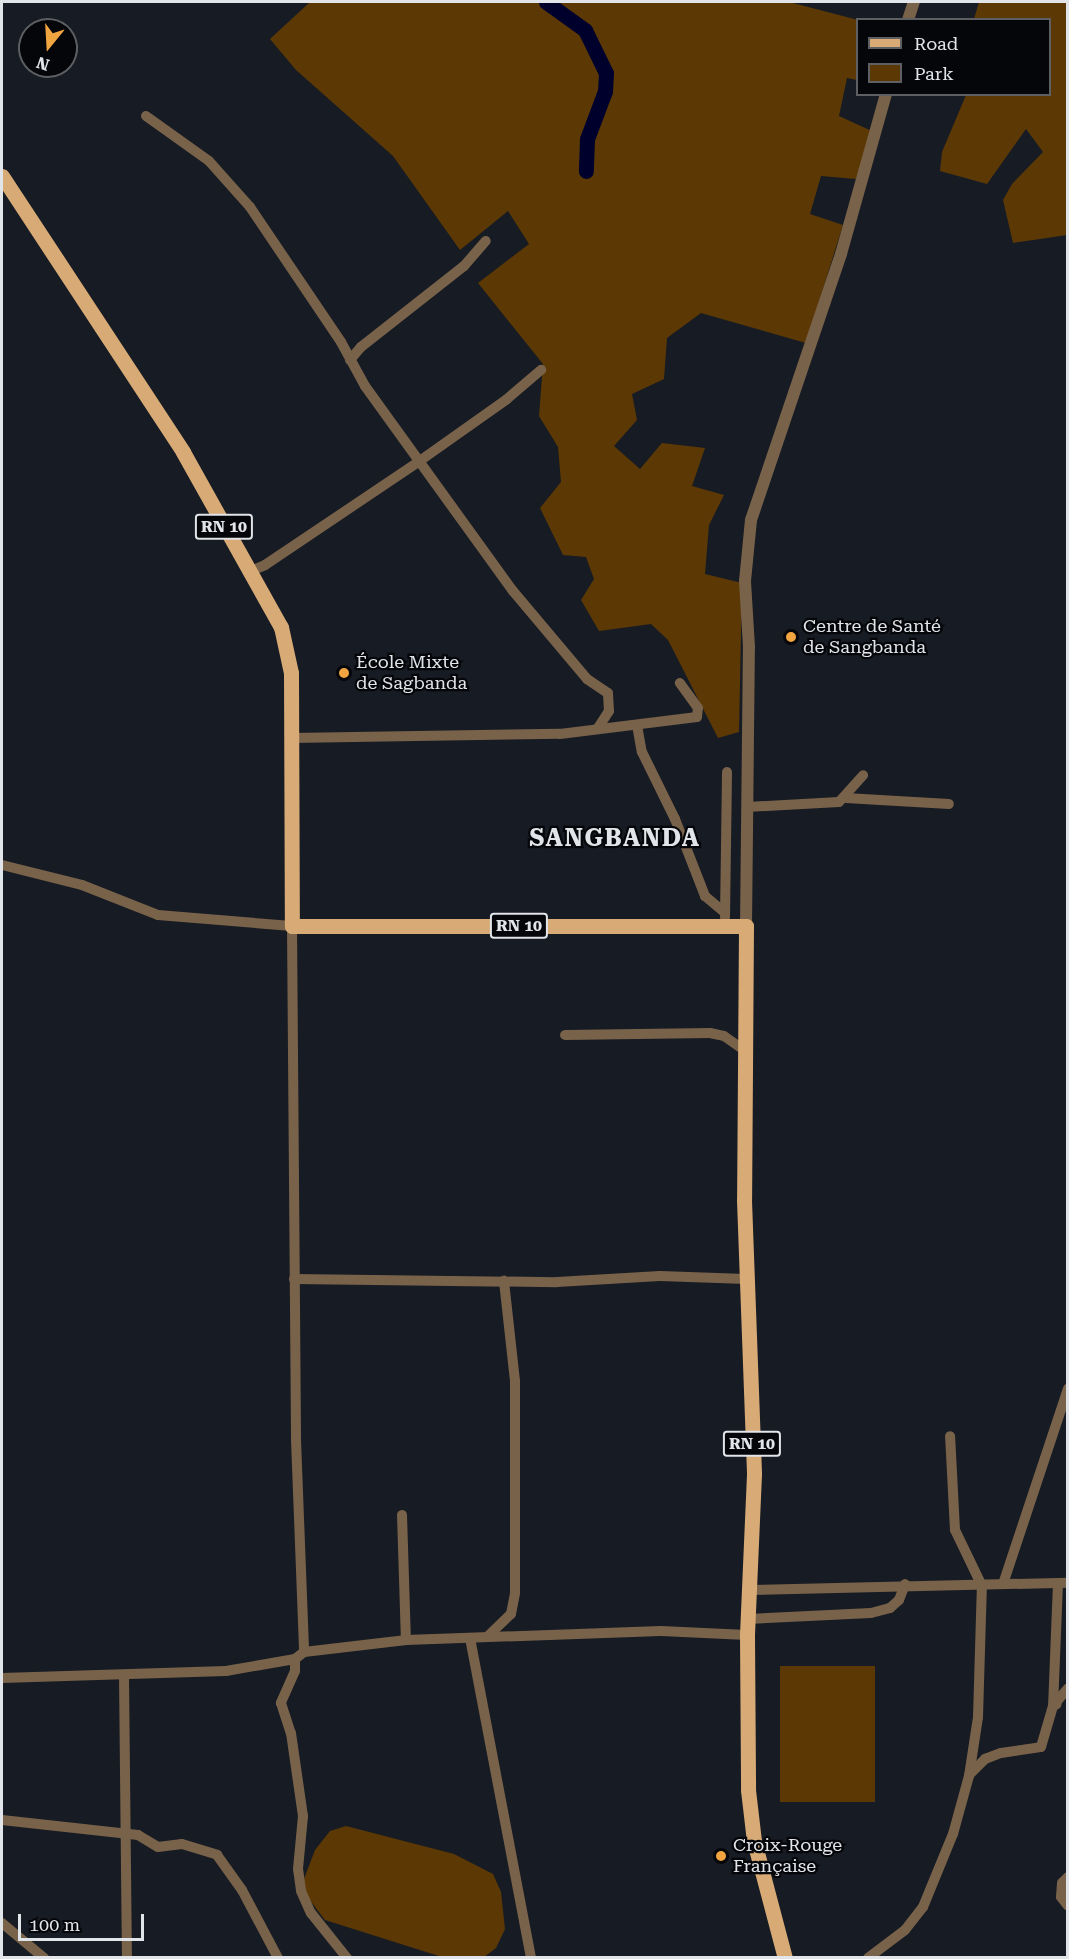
<!DOCTYPE html>
<html>
<head>
<meta charset="utf-8">
<style>
	body { margin:0 }
	#map { position:relative; width:1069px; height:1959px; overflow:hidden; background:#171b23; font-family:"Roboto Serif",serif }
	div>[style] { position:absolute }
	.green>* { inset:0; background:#5c3904; transform-origin:0 0 }
	.river>* { height:15px; margin:-7.5px; padding:0 7.5px; transform-origin:7.5px; border-radius:7.5px; background:#00002d }
	.minor>* { height:10px; margin:-5px; padding:0 5px; transform-origin:5px; border-radius:5px; background:#78624a }
	.tertiary>* { height:12px; margin:-6px; padding:0 6px; transform-origin:6px; border-radius:6px; background:#78624a }
	.primary>* { height:15px; margin:-7.5px; padding:0 7.5px; transform-origin:7.5px; border-radius:7.5px; background:#d7aa76 }
	.dots>* { width:16px; height:16px; translate:-50% -50%; box-sizing:border-box; border:3px solid #050609; border-radius:50% }
	span { translate:-50% -50%; white-space:nowrap; text-align:center; line-height:1.15; -webkit-text-stroke:4.5px #050609; paint-order:stroke }
	.shield-label span { padding:2px 4px; background:#050609; border:2px solid; border-radius:4px; -webkit-text-stroke-width:0 }
	.shield-label { font-size:16px; color:#e1e4e9; font-weight:700 }
	.poi-label { font-size:18px; color:#e1e4e9 }
	.left { translate:0 -50%; text-align:left }
	.district-label { font-size:24px; color:#e1e4e9; font-weight:700; letter-spacing:1.5px }
	.frame { position:absolute; inset:0; border:3px solid #e1e4e9; pointer-events:none }
	.legend { position:absolute; left:856px; top:18px; width:195px; height:78px; box-sizing:border-box; background:#050609; border:2px solid #5d5f63; margin:0; padding:8px 10px; list-style:none; font-size:18px; color:#e1e4e9 }
	.legend li { display:flex; align-items:center; gap:12px; height:30px }
	.legend b { width:30px; border:2px solid #5d5f63 }
	.north { position:absolute; left:18px; top:18px; width:60px; height:60px; box-sizing:border-box; background:#050609; border:2px solid #5d5f63; border-radius:50%; rotate:198deg; font-size:16px; font-weight:700; line-height:24px; text-align:center; color:#e1e4e9 }
	.north::after { content:''; display:block; margin:auto; width:21px; height:27px; background:#f1a540; clip-path:polygon(50% 0,100% 100%,50% 72%,0 100%) }
	.scale { position:absolute; left:18px; top:1914px; width:126px; height:27px; box-sizing:border-box; border:3px solid #e1e4e9; border-top:0; padding-left:8px; font-size:18px; line-height:21px; white-space:nowrap; color:#e1e4e9; -webkit-text-stroke:4px #050609; paint-order:stroke }
</style>
</head>
<body>
<div id="map">
	<div class="green">
		<div style="clip-path:polygon(310px 2px,789px 2px,858px 20px,857px 80px,847px 78px,839px 116px,874px 132px,856px 179px,821px 176px,810px 214px,843px 225px,806px 343px,701px 313px,667px 338px,664px 379px,632px 394px,637px 420px,614px 446px,640px 469px,662px 443px,705px 448px,692px 486px,724px 495px,709px 525px,705px 574px,742px 583px,739px 732px,718px 738px,668px 640px,651px 624px,599px 631px,581px 600px,594px 579px,586px 557px,563px 555px,540px 508px,561px 482px,558px 447px,539px 416px,543px 364px,478px 283px,529px 244px,508px 211px,460px 250px,393px 156px,296px 70px,270px 39px)"></div>
		<div style="clip-path:polygon(979px 2px,1067px 2px,1067px 235px,1013px 243px,1003px 200px,1012px 184px,1043px 152px,1026px 129px,987px 184px,940px 171px,942px 152px,966px 95px,1050px 94px,1050px 20px,974px 19px)"></div>
		<div style="left:780px;top:1666px;width:95px;height:136px"></div>
		<div style="clip-path:polygon(346px 1826px,454px 1854px,493px 1874px,501px 1892px,505px 1929px,496px 1948px,484px 1957px,442px 1957px,325px 1920px,306px 1895px,304px 1879px,315px 1850px,330px 1831px)"></div>
	</div>
	<div class="river">
		<div style="left:546px;top:2px;width:48px;rotate:35.7deg"></div>
		<div style="left:585px;top:30px;width:48px;rotate:64deg"></div>
		<div style="left:606px;top:73px;width:18px;rotate:93deg"></div>
		<div style="left:605px;top:91px;width:51px;rotate:110.6deg"></div>
		<div style="left:587px;top:139px;width:32px;rotate:92deg"></div>
	</div>
	<div class="minor">
		<div style="left:146px;top:116px;width:77px;rotate:35.5deg"></div>
		<div style="left:209px;top:161px;width:62px;rotate:48.3deg"></div>
		<div style="left:250px;top:207px;width:163px;rotate:56deg"></div>
		<div style="left:341px;top:342px;width:50px;rotate:61.4deg"></div>
		<div style="left:365px;top:386px;width:253px;rotate:54.2deg"></div>
		<div style="left:513px;top:591px;width:115px;rotate:49.9deg"></div>
		<div style="left:587px;top:679px;width:25px;rotate:34deg"></div>
		<div style="left:608px;top:693px;width:18px;rotate:87deg"></div>
		<div style="left:609px;top:711px;width:20px;rotate:123deg"></div>
		<div style="left:350px;top:360px;width:17px;rotate:-50deg"></div>
		<div style="left:361px;top:347px;width:131px;rotate:-38.2deg"></div>
		<div style="left:464px;top:266px;width:33px;rotate:-49deg"></div>
		<div style="left:248px;top:572px;width:18px;rotate:-22deg"></div>
		<div style="left:265px;top:565px;width:188px;rotate:-33.9deg"></div>
		<div style="left:421px;top:460px;width:105px;rotate:-35.3deg"></div>
		<div style="left:507px;top:399px;width:45px;rotate:-40.5deg"></div>
		<div style="left:637px;top:725px;width:27px;rotate:80deg"></div>
		<div style="left:642px;top:752px;width:75px;rotate:63.8deg"></div>
		<div style="left:675px;top:819px;width:83px;rotate:68.7deg"></div>
		<div style="left:705px;top:896px;width:26px;rotate:40deg"></div>
		<div style="left:291px;top:738px;width:269px;rotate:-0.9deg"></div>
		<div style="left:560px;top:734px;width:138px;rotate:-7.1deg"></div>
		<div style="left:697px;top:717px;width:9px;rotate:-84deg"></div>
		<div style="left:698px;top:708px;width:31px;rotate:-126deg"></div>
		<div style="left:846px;top:798px;width:103px;rotate:3.3deg"></div>
		<div style="left:747px;top:807px;width:92px;rotate:-3.1deg"></div>
		<div style="left:839px;top:802px;width:36px;rotate:-48deg"></div>
		<div style="left:2px;top:865px;width:82px;rotate:14deg"></div>
		<div style="left:82px;top:885px;width:82px;rotate:21.5deg"></div>
		<div style="left:158px;top:915px;width:134px;rotate:4.7deg"></div>
		<div style="left:292px;top:926px;width:514px;rotate:89.55deg"></div>
		<div style="left:296px;top:1440px;width:212px;rotate:87.8deg"></div>
		<div style="left:725px;top:917px;width:145px;rotate:-89.2deg"></div>
		<div style="left:565px;top:1035px;width:145px;rotate:-0.8deg"></div>
		<div style="left:710px;top:1033px;width:14px;rotate:12deg"></div>
		<div style="left:724px;top:1036px;width:24px;rotate:35deg"></div>
		<div style="left:294px;top:1279px;width:263px;rotate:0.7deg"></div>
		<div style="left:557px;top:1282px;width:103px;rotate:-3.3deg"></div>
		<div style="left:660px;top:1276px;width:86px;rotate:2deg"></div>
		<div style="left:402px;top:1515px;width:125px;rotate:88.2deg"></div>
		<div style="left:1058px;top:1583px;width:123px;rotate:92.3deg"></div>
		<div style="left:1053px;top:1706px;width:23px;rotate:-50deg"></div>
		<div style="left:1003px;top:1584px;width:206px;rotate:-71.6deg"></div>
		<div style="left:748px;top:1590px;width:320px;rotate:-1.3deg"></div>
		<div style="left:748px;top:1619px;width:123px;rotate:-2.8deg"></div>
		<div style="left:871px;top:1613px;width:20px;rotate:-15deg"></div>
		<div style="left:890px;top:1608px;width:12px;rotate:-42deg"></div>
		<div style="left:899px;top:1600px;width:17px;rotate:-69deg"></div>
		<div style="left:488px;top:1636px;width:32px;rotate:-44deg"></div>
		<div style="left:511px;top:1614px;width:21px;rotate:-79deg"></div>
		<div style="left:515px;top:1593px;width:212px;rotate:-90deg"></div>
		<div style="left:515px;top:1381px;width:101px;rotate:-96.3deg"></div>
		<div style="left:470px;top:1638px;width:326px;rotate:79.2deg"></div>
		<div style="left:295px;top:1659px;width:12px;rotate:90deg"></div>
		<div style="left:295px;top:1671px;width:35px;rotate:114deg"></div>
		<div style="left:281px;top:1703px;width:32px;rotate:72deg"></div>
		<div style="left:291px;top:1733px;width:84px;rotate:81.8deg"></div>
		<div style="left:303px;top:1816px;width:53px;rotate:95.4deg"></div>
		<div style="left:298px;top:1869px;width:22px;rotate:82deg"></div>
		<div style="left:301px;top:1891px;width:24px;rotate:66deg"></div>
		<div style="left:311px;top:1913px;width:58px;rotate:51.3deg"></div>
		<div style="left:124px;top:1677px;width:281px;rotate:89.4deg"></div>
		<div style="left:2px;top:1678px;width:224px;rotate:-1.8deg"></div>
		<div style="left:226px;top:1671px;width:70px;rotate:-9.9deg"></div>
		<div style="left:295px;top:1659px;width:11px;rotate:-38deg"></div>
		<div style="left:304px;top:1652px;width:103px;rotate:-6.7deg"></div>
		<div style="left:406px;top:1640px;width:255px;rotate:-2deg"></div>
		<div style="left:661px;top:1631px;width:86px;rotate:2.7deg"></div>
		<div style="left:969px;top:1775px;width:23px;rotate:-45deg"></div>
		<div style="left:985px;top:1759px;width:17px;rotate:-21deg"></div>
		<div style="left:1001px;top:1753px;width:40px;rotate:-8.5deg"></div>
		<div style="left:1041px;top:1747px;width:43px;rotate:-73.7deg"></div>
		<div style="left:1053px;top:1706px;width:4px;rotate:-27deg"></div>
		<div style="left:2px;top:1820px;width:137px;rotate:6.3deg"></div>
		<div style="left:138px;top:1835px;width:23px;rotate:31deg"></div>
		<div style="left:158px;top:1847px;width:24px;rotate:-7deg"></div>
		<div style="left:182px;top:1844px;width:37px;rotate:17deg"></div>
		<div style="left:217px;top:1855px;width:43px;rotate:54.5deg"></div>
		<div style="left:242px;top:1890px;width:77px;rotate:62.1deg"></div>
		<div style="left:1068px;top:1877px;width:8px;rotate:135deg"></div>
		<div style="left:1062px;top:1883px;width:14px;rotate:94deg"></div>
		<div style="left:1061px;top:1897px;width:11px;rotate:52deg"></div>
		<div style="left:2px;top:1923px;width:55px;rotate:39.8deg"></div>
		<div style="left:868px;top:1958px;width:46px;rotate:-37.1deg"></div>
		<div style="left:905px;top:1930px;width:29px;rotate:-52deg"></div>
		<div style="left:923px;top:1907px;width:79px;rotate:-67.7deg"></div>
		<div style="left:953px;top:1834px;width:60px;rotate:-74.6deg"></div>
		<div style="left:969px;top:1776px;width:60px;rotate:-81.3deg"></div>
		<div style="left:978px;top:1717px;width:131px;rotate:-88.3deg"></div>
		<div style="left:982px;top:1586px;width:62px;rotate:-115.7deg"></div>
		<div style="left:955px;top:1530px;width:94px;rotate:-93deg"></div>
	</div>
	<div class="tertiary">
		<div style="left:908px;top:20px;width:19px;rotate:-72deg"></div>
		<div style="left:746px;top:926px;width:279px;rotate:-89.4deg"></div>
		<div style="left:749px;top:647px;width:66px;rotate:-93.5deg"></div>
		<div style="left:745px;top:581px;width:61px;rotate:-84.4deg"></div>
		<div style="left:751px;top:520px;width:281px;rotate:-71.3deg"></div>
		<div style="left:841px;top:254px;width:166px;rotate:-74.3deg"></div>
	</div>
	<div class="primary">
		<div style="left:2px;top:176px;width:330px;rotate:56.7deg"></div>
		<div style="left:183px;top:452px;width:201px;rotate:60.8deg"></div>
		<div style="left:281px;top:627px;width:47px;rotate:77.7deg"></div>
		<div style="left:291px;top:673px;width:253px;rotate:89.8deg"></div>
		<div style="left:292px;top:926px;width:454px"></div>
		<div style="left:746px;top:926px;width:274px;rotate:90.4deg"></div>
		<div style="left:744px;top:1200px;width:274px;rotate:87.9deg"></div>
		<div style="left:754px;top:1474px;width:161px;rotate:92.5deg"></div>
		<div style="left:747px;top:1635px;width:155px;rotate:89.6deg"></div>
		<div style="left:748px;top:1790px;width:51px;rotate:83.3deg"></div>
		<div style="left:754px;top:1841px;width:121px;rotate:75.2deg"></div>
	</div>
	<div class="dots">
		<div style="left:791px;top:637px;background:#f1a540"></div>
		<div style="left:344px;top:673px;background:#f1a540"></div>
		<div style="left:721px;top:1856px;background:#f1a540"></div>
	</div>
	<div class="shield-label">
		<span style="left:224px;top:527px">RN 10</span>
		<span style="left:519px;top:926px">RN 10</span>
		<span style="left:752px;top:1444px">RN 10</span>
	</div>
	<div class="poi-label">
		<span class="left" style="left:803px;top:637px">Centre de Santé<br>de Sangbanda</span>
		<span class="left" style="left:356px;top:673px">École Mixte<br>de Sagbanda</span>
		<span class="left" style="left:733px;top:1856px">Croix-Rouge<br>Française</span>
	</div>
	<div class="district-label">
		<span style="left:615px;top:839px">SANGBANDA</span>
	</div>
	<div class="frame"></div>
	<ul class="legend">
	<li><b style="height:8px;background:#d7aa76"></b>Road</li>
	<li><b style="height:16px;background:#5c3904"></b>Park</li>
	</ul>
	<div class="north">N</div>
	<div class="scale">100 m</div>
</div>
</body>
</html>
